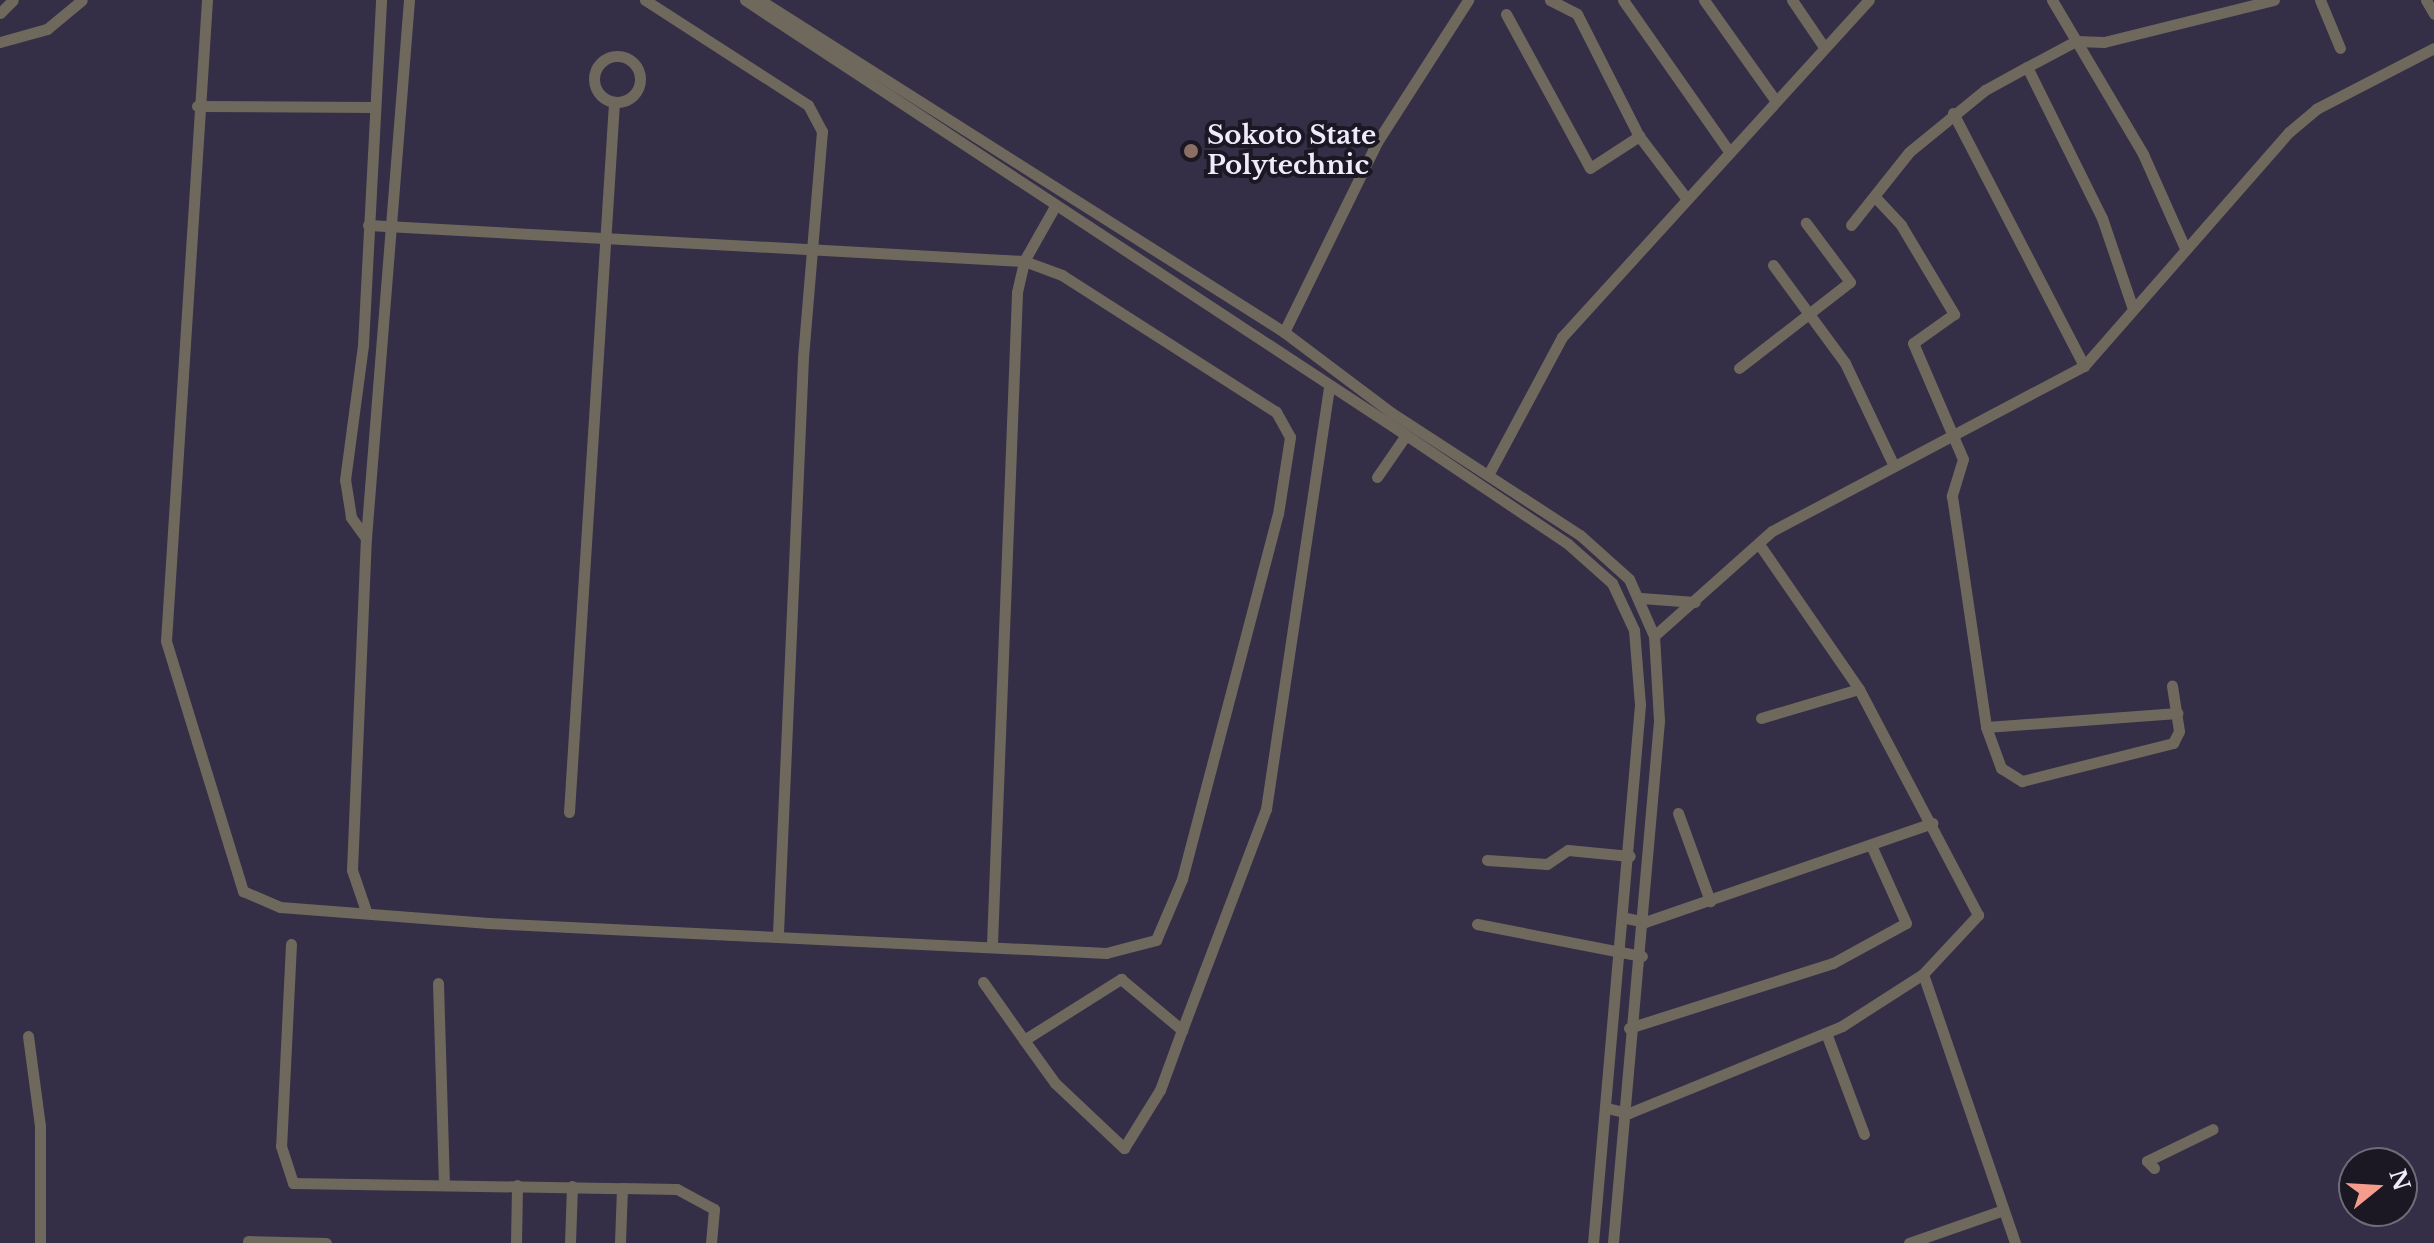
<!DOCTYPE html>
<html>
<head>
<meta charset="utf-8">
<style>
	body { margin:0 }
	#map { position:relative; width:2434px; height:1243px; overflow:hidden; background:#342e47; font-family:"Libre Baskerville",serif }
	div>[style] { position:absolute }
	.minor>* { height:11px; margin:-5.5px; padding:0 5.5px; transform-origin:5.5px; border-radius:5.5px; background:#6f685c }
	.minor>.ring { margin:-5.5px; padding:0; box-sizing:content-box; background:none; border:11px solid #6f685c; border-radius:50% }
	.dots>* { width:22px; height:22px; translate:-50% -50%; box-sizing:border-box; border:4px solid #1b1824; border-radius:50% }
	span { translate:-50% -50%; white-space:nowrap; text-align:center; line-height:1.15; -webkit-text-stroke:8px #1b1824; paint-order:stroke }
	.poi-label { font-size:26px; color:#eeebfc; font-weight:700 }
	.left { translate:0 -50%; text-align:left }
	.north { position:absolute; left:2338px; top:1147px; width:80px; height:80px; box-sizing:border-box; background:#1b1824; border:2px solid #6f6c7a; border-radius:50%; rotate:72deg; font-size:22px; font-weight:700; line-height:32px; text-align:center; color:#eeebfc }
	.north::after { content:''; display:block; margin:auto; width:28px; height:36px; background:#f49d8d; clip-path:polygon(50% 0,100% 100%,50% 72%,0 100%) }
</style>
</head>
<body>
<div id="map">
	<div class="minor">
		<div style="left:207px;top:0;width:642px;rotate:93.66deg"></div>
		<div style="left:166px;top:641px;width:262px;rotate:72.9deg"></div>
		<div style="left:243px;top:891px;width:40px;rotate:23.4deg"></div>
		<div style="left:280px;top:907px;width:209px;rotate:4.4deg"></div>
		<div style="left:488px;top:923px;width:619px;rotate:2.78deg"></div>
		<div style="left:1106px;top:953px;width:52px;rotate:-14.6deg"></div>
		<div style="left:1156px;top:940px;width:66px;rotate:-66.9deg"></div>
		<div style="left:1182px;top:879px;width:377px;rotate:-75.3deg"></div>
		<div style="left:1278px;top:514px;width:78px;rotate:-81.1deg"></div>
		<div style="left:1290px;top:437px;width:29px;rotate:-119deg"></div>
		<div style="left:1276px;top:412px;width:254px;rotate:-147.4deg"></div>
		<div style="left:1062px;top:275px;width:40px;rotate:-159.8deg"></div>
		<div style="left:1024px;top:261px;width:657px;rotate:-176.86deg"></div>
		<div style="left:645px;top:0;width:194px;rotate:32.8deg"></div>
		<div style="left:808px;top:105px;width:30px;rotate:62deg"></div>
		<div style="left:822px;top:131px;width:228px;rotate:94.8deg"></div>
		<div style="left:803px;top:358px;width:575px;rotate:92.49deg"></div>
		<div style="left:745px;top:0;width:788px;rotate:33.35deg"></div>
		<div style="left:1403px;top:433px;width:199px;rotate:33.9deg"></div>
		<div style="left:1568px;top:544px;width:59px;rotate:41.6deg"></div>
		<div style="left:1612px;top:583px;width:52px;rotate:64.9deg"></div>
		<div style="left:1634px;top:630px;width:75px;rotate:85.4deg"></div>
		<div style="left:1640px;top:705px;width:540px;rotate:94.99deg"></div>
		<div style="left:760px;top:0;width:620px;rotate:32.36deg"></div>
		<div style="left:1284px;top:332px;width:135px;rotate:36.9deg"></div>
		<div style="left:1392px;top:413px;width:224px;rotate:33deg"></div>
		<div style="left:1580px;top:535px;width:66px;rotate:41.9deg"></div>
		<div style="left:1629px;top:579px;width:62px;rotate:66.3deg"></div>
		<div style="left:1654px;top:636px;width:85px;rotate:86.6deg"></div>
		<div style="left:1659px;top:721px;width:524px;rotate:95.04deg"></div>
		<div style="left:1550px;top:0;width:30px;rotate:27deg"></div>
		<div style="left:1577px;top:14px;width:137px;rotate:63.1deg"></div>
		<div style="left:1639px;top:136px;width:78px;rotate:52.8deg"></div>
		<div style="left:1623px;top:0;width:183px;rotate:55deg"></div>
		<div style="left:1704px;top:0;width:123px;rotate:54.6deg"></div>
		<div style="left:1792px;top:0;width:57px;rotate:55.8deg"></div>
		<div style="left:2052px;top:0;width:179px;rotate:59.4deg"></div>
		<div style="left:2143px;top:154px;width:101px;rotate:66deg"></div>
		<div style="left:2320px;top:0;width:52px;rotate:67.4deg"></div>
		<div style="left:2426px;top:0;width:16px;rotate:60deg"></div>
		<div style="left:0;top:13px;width:18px;rotate:-45deg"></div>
		<div style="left:1506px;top:14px;width:175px;rotate:61.4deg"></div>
		<div style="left:1590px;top:168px;width:59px;rotate:-33.1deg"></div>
		<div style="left:0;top:42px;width:49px;rotate:-15.5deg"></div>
		<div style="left:47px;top:29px;width:45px;rotate:-39.6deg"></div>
		<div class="ring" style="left:594px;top:56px;width:35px;height:35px"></div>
		<div style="left:2027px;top:67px;width:169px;rotate:63.6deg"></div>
		<div style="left:2102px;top:218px;width:96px;rotate:71.2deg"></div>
		<div style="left:197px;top:106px;width:178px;rotate:0.3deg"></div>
		<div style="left:1953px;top:113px;width:285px;rotate:62.6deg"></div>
		<div style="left:1876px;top:198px;width:37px;rotate:47deg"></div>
		<div style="left:1901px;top:225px;width:104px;rotate:59.2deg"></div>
		<div style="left:1954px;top:314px;width:50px;rotate:144.7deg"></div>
		<div style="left:1913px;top:343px;width:126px;rotate:66.7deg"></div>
		<div style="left:1963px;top:459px;width:39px;rotate:107deg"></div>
		<div style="left:1952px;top:496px;width:233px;rotate:81.6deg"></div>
		<div style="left:1986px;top:727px;width:44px;rotate:69.9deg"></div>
		<div style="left:2001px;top:768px;width:25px;rotate:32deg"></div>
		<div style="left:2022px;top:781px;width:156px;rotate:-14.1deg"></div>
		<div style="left:2173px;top:743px;width:13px;rotate:-63deg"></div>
		<div style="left:2179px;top:731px;width:46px;rotate:-98.8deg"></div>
		<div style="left:1851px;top:225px;width:93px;rotate:-51.5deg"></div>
		<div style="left:1909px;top:152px;width:98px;rotate:-39.2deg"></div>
		<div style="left:1985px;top:90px;width:48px;rotate:-28.7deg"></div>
		<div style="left:2027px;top:67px;width:55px;rotate:-28deg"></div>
		<div style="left:2076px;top:41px;width:28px;rotate:2deg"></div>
		<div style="left:2104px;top:42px;width:175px;rotate:-13.9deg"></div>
		<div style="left:1773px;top:265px;width:122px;rotate:53.7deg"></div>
		<div style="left:1845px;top:363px;width:114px;rotate:64.6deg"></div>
		<div style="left:1284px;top:332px;width:212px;rotate:-63.9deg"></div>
		<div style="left:1377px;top:142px;width:169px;rotate:-57.3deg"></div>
		<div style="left:1739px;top:368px;width:140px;rotate:-37.8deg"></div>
		<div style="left:1850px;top:282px;width:74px;rotate:-126.7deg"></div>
		<div style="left:1488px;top:475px;width:157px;rotate:-61.8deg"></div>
		<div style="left:1562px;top:337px;width:456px;rotate:-47.7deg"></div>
		<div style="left:1377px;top:477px;width:51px;rotate:-55.4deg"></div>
		<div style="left:366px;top:538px;width:26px;rotate:-126deg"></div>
		<div style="left:351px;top:517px;width:37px;rotate:-99deg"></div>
		<div style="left:345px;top:480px;width:136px;rotate:-82.4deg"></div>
		<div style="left:363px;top:345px;width:345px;rotate:-87deg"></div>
		<div style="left:1641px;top:598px;width:54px;rotate:4.2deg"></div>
		<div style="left:1654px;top:636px;width:158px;rotate:-41.7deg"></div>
		<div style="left:1772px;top:531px;width:353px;rotate:-27.9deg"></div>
		<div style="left:2084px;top:366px;width:311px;rotate:-48.8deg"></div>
		<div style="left:2289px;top:132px;width:35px;rotate:-40deg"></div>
		<div style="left:2316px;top:109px;width:133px;rotate:-27.3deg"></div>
		<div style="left:1761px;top:718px;width:102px;rotate:-16.5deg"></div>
		<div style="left:1986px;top:727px;width:192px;rotate:-4.2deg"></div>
		<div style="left:569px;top:812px;width:711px;rotate:-86.37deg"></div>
		<div style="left:1678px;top:813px;width:94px;rotate:70deg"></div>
		<div style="left:1487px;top:860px;width:60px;rotate:3.8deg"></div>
		<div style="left:1547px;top:864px;width:25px;rotate:-34deg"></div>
		<div style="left:1568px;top:850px;width:62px;rotate:5.5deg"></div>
		<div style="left:366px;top:911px;width:43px;rotate:-108.9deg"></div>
		<div style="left:352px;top:870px;width:332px;rotate:-87.6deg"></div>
		<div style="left:366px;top:538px;width:540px;rotate:-85.43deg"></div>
		<div style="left:1626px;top:918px;width:19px;rotate:12deg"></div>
		<div style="left:1645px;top:922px;width:304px;rotate:-19deg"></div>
		<div style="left:1477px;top:924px;width:168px;rotate:11deg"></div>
		<div style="left:291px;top:944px;width:202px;rotate:92.8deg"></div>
		<div style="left:281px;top:1146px;width:39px;rotate:72deg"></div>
		<div style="left:293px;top:1183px;width:329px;rotate:0.9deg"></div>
		<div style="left:622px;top:1188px;width:55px;rotate:92.1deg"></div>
		<div style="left:992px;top:944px;width:652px;rotate:-87.8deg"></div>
		<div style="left:1017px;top:292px;width:32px;rotate:-77deg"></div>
		<div style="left:1024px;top:261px;width:61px;rotate:-60.5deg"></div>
		<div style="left:1923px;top:974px;width:284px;rotate:71.1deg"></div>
		<div style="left:983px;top:982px;width:71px;rotate:54.7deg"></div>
		<div style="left:1024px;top:1040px;width:115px;rotate:-32.2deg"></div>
		<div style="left:1121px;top:979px;width:80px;rotate:39.9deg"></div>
		<div style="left:1182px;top:1030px;width:236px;rotate:-69.2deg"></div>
		<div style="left:1266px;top:809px;width:425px;rotate:-81.5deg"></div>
		<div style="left:438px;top:983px;width:201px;rotate:88.3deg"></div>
		<div style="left:1629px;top:1028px;width:214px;rotate:-17.7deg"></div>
		<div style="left:1833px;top:963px;width:83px;rotate:-28.7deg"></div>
		<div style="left:1906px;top:923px;width:85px;rotate:-114.2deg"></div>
		<div style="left:1826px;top:1033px;width:108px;rotate:69.4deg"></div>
		<div style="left:28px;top:1036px;width:91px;rotate:82.4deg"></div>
		<div style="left:40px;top:1126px;width:117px;rotate:90deg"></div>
		<div style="left:1024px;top:1040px;width:53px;rotate:54.2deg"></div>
		<div style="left:1055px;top:1083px;width:95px;rotate:43.3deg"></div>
		<div style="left:1124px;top:1148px;width:68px;rotate:-58.2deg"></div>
		<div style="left:1160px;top:1090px;width:64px;rotate:-69.9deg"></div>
		<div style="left:1611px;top:1109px;width:18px;rotate:13deg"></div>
		<div style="left:1629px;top:1113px;width:230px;rotate:-22.2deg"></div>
		<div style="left:1842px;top:1026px;width:96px;rotate:-32.7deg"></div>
		<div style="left:1923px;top:974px;width:81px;rotate:-47deg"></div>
		<div style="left:1978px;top:915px;width:255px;rotate:-117.8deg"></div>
		<div style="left:1859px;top:689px;width:176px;rotate:-124.6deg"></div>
		<div style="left:2154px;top:1168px;width:10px;rotate:-135deg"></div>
		<div style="left:2147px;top:1161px;width:73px;rotate:-25.9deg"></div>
		<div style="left:622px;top:1188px;width:55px;rotate:1deg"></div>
		<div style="left:677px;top:1189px;width:42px;rotate:28.4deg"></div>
		<div style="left:714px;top:1209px;width:34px;rotate:95deg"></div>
		<div style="left:248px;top:1241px;width:78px;rotate:1.5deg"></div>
		<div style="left:516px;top:1243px;width:58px;rotate:-89deg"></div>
		<div style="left:570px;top:1243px;width:57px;rotate:-88deg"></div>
		<div style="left:1909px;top:1243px;width:100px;rotate:-19.3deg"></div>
	</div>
	<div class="dots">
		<div style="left:1191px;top:151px;background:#8d6e63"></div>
	</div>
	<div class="poi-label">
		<span class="left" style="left:1207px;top:151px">Sokoto State<br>Polytechnic</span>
	</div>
	<div class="north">N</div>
</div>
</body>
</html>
